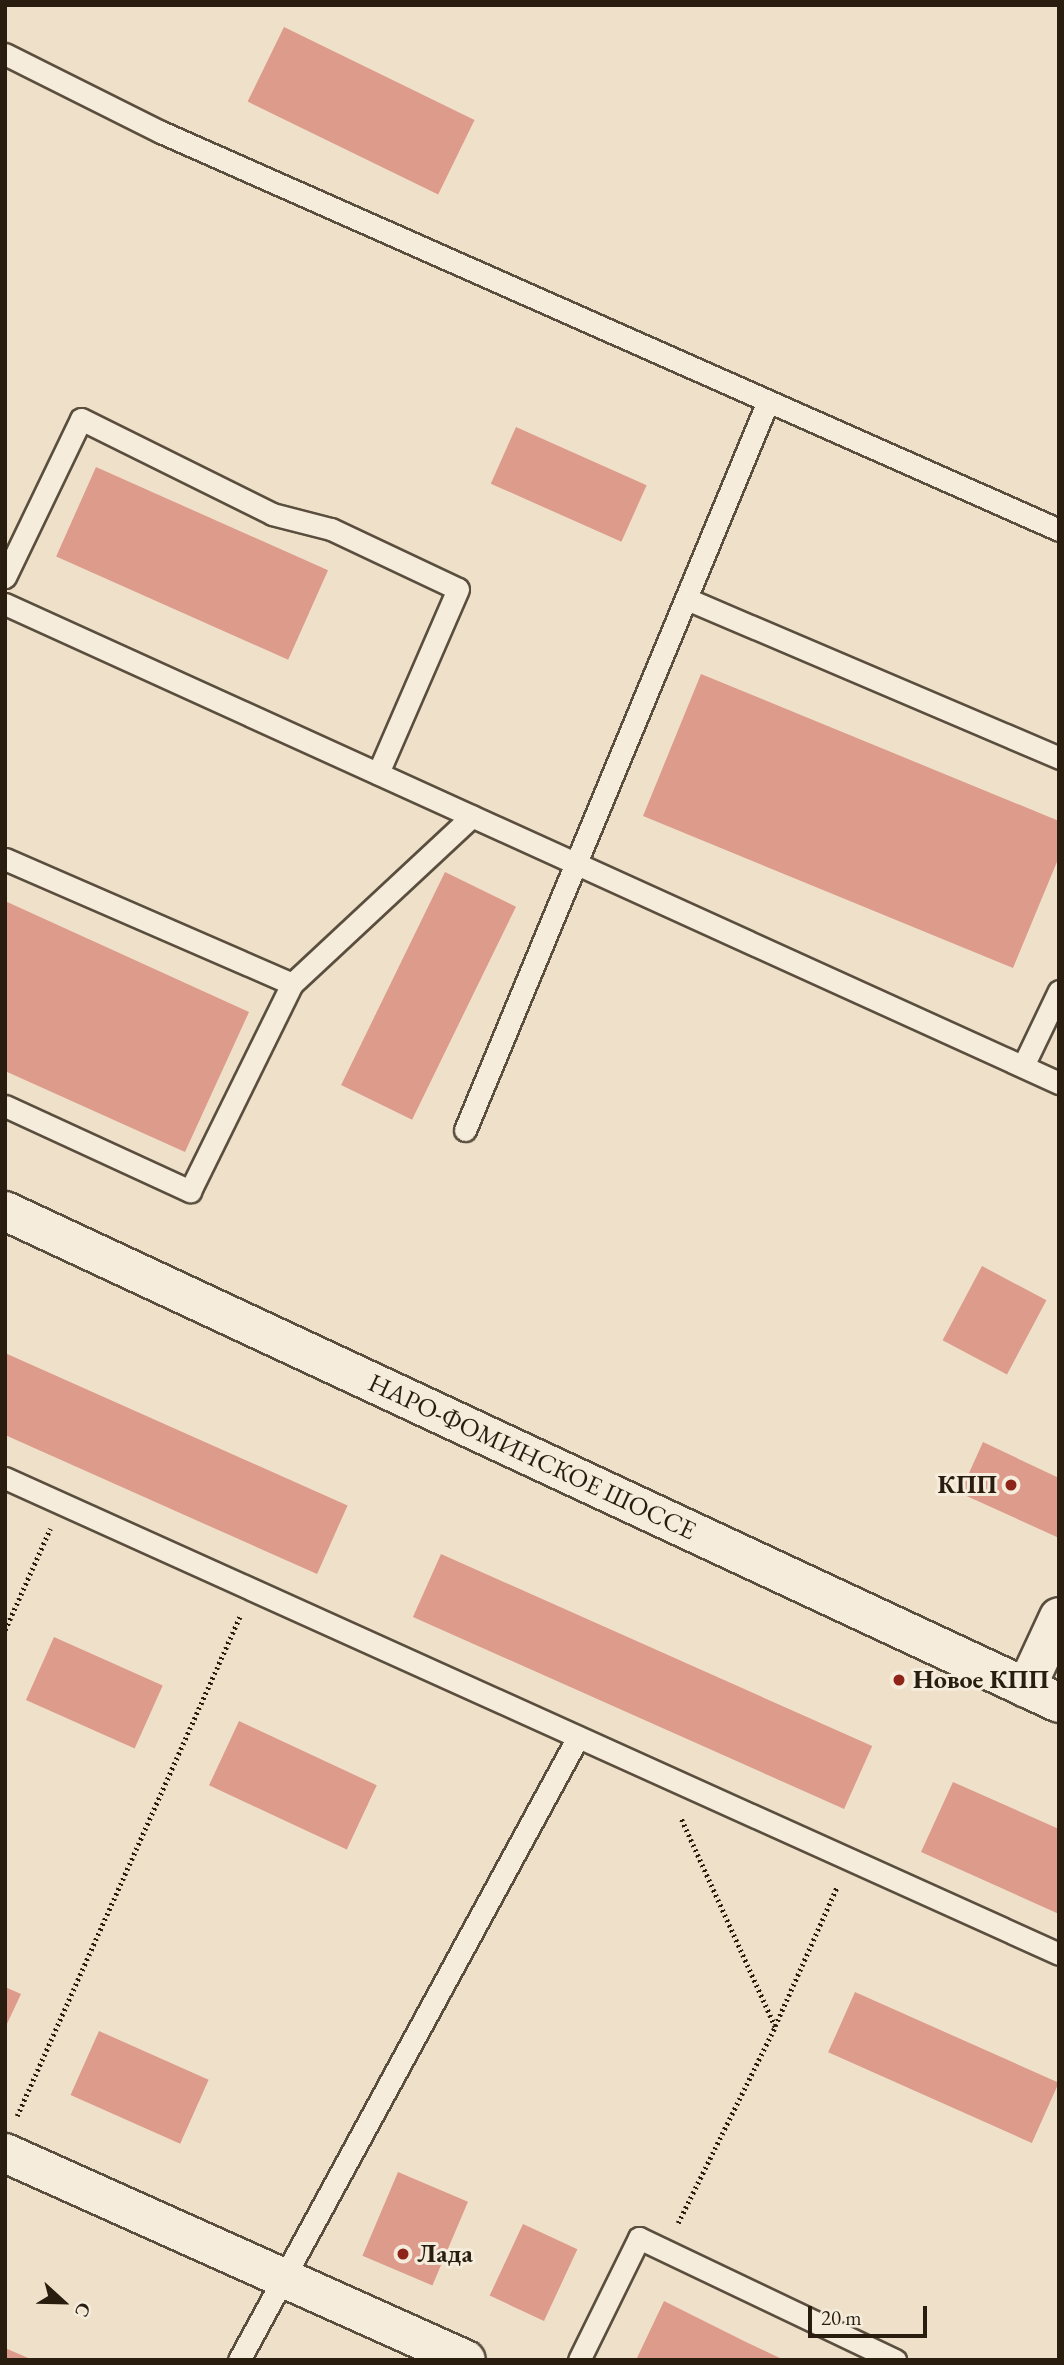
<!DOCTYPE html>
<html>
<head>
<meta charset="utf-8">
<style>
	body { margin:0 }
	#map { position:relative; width:1064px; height:2365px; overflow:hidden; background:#efe1c9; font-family:"EB Garamond",serif }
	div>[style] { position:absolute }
	.building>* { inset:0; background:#dd9b8c; transform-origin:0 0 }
	.path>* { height:4.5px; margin-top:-2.25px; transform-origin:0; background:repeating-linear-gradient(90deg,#281d0f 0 2px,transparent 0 5.5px) }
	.roads { filter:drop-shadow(2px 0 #5a4e3e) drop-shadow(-2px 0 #5a4e3e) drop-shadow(0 2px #5a4e3e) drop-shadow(0 -2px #5a4e3e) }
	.service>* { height:21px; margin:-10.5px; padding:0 10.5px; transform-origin:10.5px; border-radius:10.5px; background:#f5ecdc }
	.minor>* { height:38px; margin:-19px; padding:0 19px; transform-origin:19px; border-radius:19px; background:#f5ecdc }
	.secondary>* { height:38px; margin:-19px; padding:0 19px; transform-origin:19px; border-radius:19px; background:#f5ecdc }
	.dots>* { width:19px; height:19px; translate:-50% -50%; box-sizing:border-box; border:4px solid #f5ecdc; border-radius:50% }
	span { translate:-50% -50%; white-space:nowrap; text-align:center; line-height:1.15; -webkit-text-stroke:6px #f5ecdc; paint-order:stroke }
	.street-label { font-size:26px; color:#281d0f }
	.poi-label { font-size:26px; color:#281d0f; font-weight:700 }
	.right { translate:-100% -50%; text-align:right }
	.left { translate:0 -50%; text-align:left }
	.frame { position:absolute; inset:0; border:7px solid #281d0f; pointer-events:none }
	.north { position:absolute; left:28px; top:2267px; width:70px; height:70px; -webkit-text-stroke:5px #f5ecdc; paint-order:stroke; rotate:112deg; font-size:19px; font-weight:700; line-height:28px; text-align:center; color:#281d0f }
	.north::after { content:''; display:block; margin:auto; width:24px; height:32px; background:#281d0f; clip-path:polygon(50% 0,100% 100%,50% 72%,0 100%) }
	.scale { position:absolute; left:808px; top:2306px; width:119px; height:32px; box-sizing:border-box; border:4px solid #281d0f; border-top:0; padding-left:9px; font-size:21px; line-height:24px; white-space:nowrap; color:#281d0f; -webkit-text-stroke:5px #f5ecdc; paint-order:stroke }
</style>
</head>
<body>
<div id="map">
	<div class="building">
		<div style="left:284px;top:27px;width:212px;height:83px;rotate:26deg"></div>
		<div style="left:516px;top:427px;width:143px;height:62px;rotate:24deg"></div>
		<div style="left:96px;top:467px;width:254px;height:98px;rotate:24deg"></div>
		<div style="clip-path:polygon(701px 674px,1059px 821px,1059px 857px,1013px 968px,643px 816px)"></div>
		<div style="left:445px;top:872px;width:79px;height:237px;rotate:26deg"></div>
		<div style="clip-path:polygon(5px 901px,249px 1012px,185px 1152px,5px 1071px)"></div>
		<div style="left:982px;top:1266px;width:73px;height:84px;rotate:28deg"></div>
		<div style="left:5px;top:1353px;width:375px;height:75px;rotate:24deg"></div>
		<div style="clip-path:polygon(983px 1442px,1059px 1478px,1059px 1538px,960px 1493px)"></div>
		<div style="left:441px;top:1554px;width:472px;height:69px;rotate:24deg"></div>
		<div style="left:54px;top:1637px;width:119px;height:69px;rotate:24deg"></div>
		<div style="left:239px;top:1721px;width:152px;height:71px;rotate:25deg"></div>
		<div style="clip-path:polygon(953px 1782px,1059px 1829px,1059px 1914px,921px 1852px)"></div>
		<div style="clip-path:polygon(5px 1987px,21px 1994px,5px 2028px)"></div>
		<div style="left:855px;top:1992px;width:223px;height:66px;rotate:24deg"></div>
		<div style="left:99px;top:2031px;width:120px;height:70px;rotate:24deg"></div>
		<div style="left:398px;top:2172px;width:76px;height:91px;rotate:23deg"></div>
		<div style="left:523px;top:2224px;width:60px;height:79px;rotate:25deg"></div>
		<div style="clip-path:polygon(664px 2301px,746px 2342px,784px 2360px,636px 2360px)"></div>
		<div style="clip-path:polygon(5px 2348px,33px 2360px,5px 2360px)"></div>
	</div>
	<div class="path">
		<div style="left:5px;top:1630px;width:111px;rotate:-66deg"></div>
		<div style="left:775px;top:2026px;width:152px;rotate:-66deg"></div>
		<div style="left:17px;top:2116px;width:547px;rotate:-65.96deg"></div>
		<div style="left:678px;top:2223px;width:219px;rotate:-63.7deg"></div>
		<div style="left:775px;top:2027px;width:230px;rotate:-114.3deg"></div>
	</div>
	<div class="roads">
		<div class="service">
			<div style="left:5px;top:54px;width:174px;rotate:26.6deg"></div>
			<div style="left:161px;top:132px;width:982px;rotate:23.9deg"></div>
			<div style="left:5px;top:577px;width:175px;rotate:-64.3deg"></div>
			<div style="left:81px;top:419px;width:213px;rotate:26.4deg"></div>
			<div style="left:272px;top:514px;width:61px;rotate:14.3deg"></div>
			<div style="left:331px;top:529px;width:140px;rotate:25.3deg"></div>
			<div style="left:458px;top:589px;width:201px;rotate:113.5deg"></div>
			<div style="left:687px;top:599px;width:405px;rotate:23.1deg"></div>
			<div style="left:5px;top:604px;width:1158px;rotate:24.44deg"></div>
			<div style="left:5px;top:859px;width:313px;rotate:23.5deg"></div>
			<div style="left:1023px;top:1066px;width:83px;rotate:-64.4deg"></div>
			<div style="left:5px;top:1106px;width:204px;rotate:24.7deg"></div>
			<div style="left:190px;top:1191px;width:231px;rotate:-63.8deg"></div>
			<div style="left:292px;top:984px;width:246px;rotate:-43deg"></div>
			<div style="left:465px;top:1130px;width:789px;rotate:-67.43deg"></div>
			<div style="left:5px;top:1478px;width:1156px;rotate:24.3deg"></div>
			<div style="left:239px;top:2360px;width:709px;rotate:-61.45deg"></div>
			<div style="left:579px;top:2360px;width:136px;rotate:-63.8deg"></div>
			<div style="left:639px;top:2238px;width:284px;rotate:25.5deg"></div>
		</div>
		<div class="minor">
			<div style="left:1026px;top:1688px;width:78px;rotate:-65.1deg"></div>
			<div style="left:5px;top:2153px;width:505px;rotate:24.18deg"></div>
		</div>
		<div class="secondary">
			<div style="left:5px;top:1211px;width:1163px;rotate:25.02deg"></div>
		</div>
	</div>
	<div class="dots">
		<div style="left:1011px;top:1485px;background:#8f2418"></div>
		<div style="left:899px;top:1680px;background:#8f2418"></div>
		<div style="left:403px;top:2254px;background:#8f2418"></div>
	</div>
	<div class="street-label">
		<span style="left:532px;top:1457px;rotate:25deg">НАРО-ФОМИНСКОЕ ШОССЕ</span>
	</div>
	<div class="poi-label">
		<span class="right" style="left:997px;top:1485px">КПП</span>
		<span class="left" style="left:913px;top:1680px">Новое КПП</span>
		<span class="left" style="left:417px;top:2254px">Лада</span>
	</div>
	<div class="frame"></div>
	<div class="north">С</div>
	<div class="scale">20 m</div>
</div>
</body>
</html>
